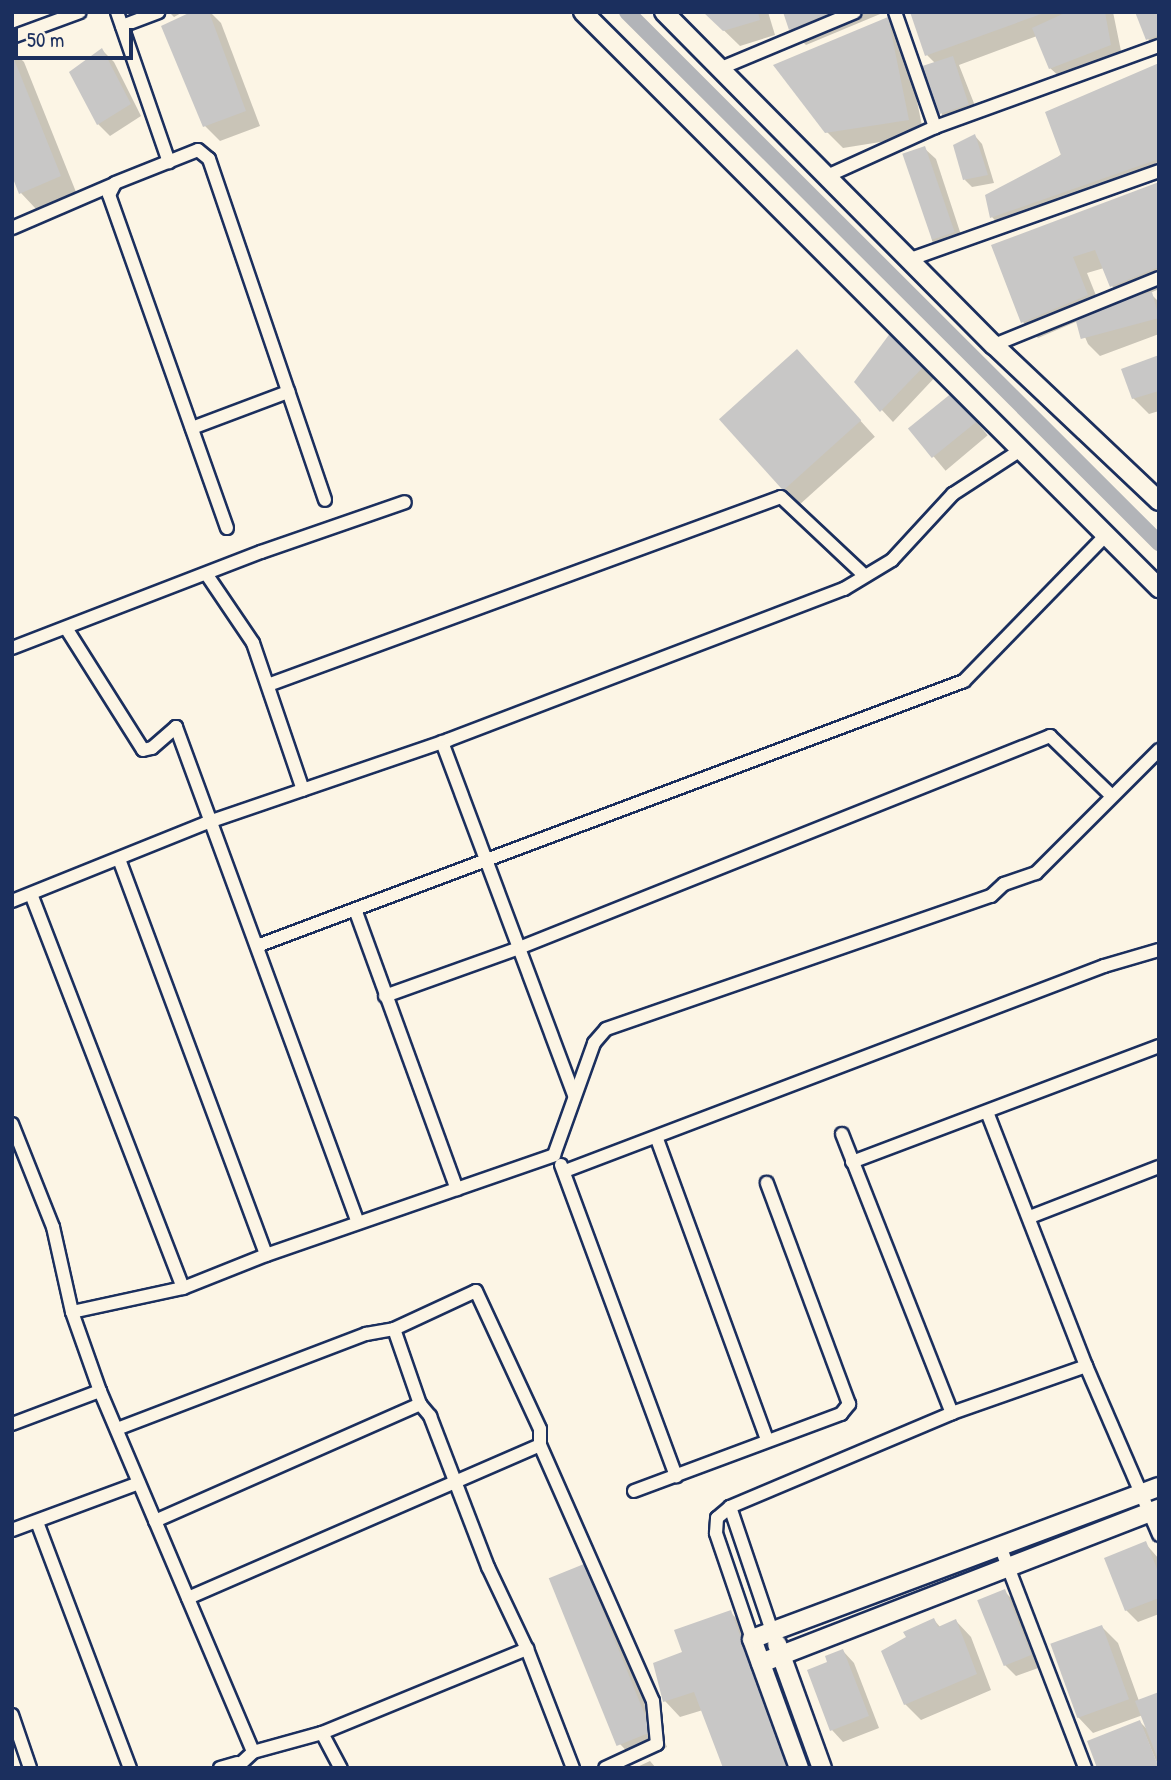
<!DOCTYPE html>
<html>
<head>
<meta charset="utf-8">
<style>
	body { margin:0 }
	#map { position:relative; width:1171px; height:1780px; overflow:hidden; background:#fcf5e5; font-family:"Patrick Hand",sans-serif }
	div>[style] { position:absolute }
	.shadow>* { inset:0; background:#0003; transform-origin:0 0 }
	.canal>* { height:16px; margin:-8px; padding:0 8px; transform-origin:8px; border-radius:8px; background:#b2b4b8 }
	.building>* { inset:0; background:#c8c7c6; transform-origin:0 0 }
	.roads { filter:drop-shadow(2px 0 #1b2f5e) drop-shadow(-2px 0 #1b2f5e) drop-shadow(0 2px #1b2f5e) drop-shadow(0 -2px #1b2f5e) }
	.street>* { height:12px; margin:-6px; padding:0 6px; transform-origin:6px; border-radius:6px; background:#fcf5e5 }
	.secondary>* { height:18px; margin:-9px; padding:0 9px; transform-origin:9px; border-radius:9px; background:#fcf5e5 }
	span { translate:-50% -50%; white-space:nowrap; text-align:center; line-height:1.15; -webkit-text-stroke:5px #fcf5e5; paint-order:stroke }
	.frame { position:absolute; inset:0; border:14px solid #1b2f5e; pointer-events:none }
	.scale { position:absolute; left:14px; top:28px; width:119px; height:32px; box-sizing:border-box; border:4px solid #1b2f5e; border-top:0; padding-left:9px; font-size:21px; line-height:24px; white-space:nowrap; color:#1b2f5e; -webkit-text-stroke:5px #fcf5e5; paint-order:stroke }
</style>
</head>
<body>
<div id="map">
	<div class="shadow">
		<div style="clip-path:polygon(169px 12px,183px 12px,174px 17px)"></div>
		<div style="clip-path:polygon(196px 12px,210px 12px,221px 23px,260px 126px,220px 141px,204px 125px)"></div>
		<div style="clip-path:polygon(705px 12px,768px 12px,775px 35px,740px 46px)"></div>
		<div style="clip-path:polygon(785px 12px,885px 12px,806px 45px,790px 29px)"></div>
		<div style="clip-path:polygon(912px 12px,1113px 12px,1122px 56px,1062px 79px,1050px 68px,1037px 36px,959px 65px,979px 116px,954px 127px,942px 116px,936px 64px,927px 55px)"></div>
		<div style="clip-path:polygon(1159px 12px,1159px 50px,1148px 39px)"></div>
		<div style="clip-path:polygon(888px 19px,903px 34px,924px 135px,843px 148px,827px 132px)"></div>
		<div style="clip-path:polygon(102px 50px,114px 62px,141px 116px,110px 136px,98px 124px)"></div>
		<div style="clip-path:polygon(12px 51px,24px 62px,76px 192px,36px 209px,21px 193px,12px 171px)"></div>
		<div style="clip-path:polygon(1159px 65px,1159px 180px,1007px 233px,992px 217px)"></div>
		<div style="clip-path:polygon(975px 136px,982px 144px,994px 183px,972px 187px,965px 180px)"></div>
		<div style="clip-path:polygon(924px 148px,936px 159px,964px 244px,944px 253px,932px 241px)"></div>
		<div style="clip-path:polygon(evenodd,1159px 184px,1159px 289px,1150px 293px,1159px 302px,1159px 334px,1100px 356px,1088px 344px,1078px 321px,1038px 338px,1023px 322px,993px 246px,1159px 184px,1104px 268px,1112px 286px,1128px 303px,1103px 313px,1087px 273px,1104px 268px)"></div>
		<div style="clip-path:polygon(894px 331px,938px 374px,893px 422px,856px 382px)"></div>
		<div style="clip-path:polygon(1159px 356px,1159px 411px,1149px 414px,1133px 398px)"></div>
		<div style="left:812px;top:367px;width:94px;height:102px;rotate:48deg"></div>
		<div style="left:953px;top:394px;width:54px;height:55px;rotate:50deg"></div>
		<div style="clip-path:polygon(1145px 1543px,1159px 1559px,1159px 1614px,1138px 1622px,1126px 1610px)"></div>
		<div style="clip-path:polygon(584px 1566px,599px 1581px,667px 1747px,635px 1760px,620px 1744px)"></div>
		<div style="clip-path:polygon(1004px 1591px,1016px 1603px,1041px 1667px,1016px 1676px,1004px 1664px)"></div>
		<div style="clip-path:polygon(730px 1612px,746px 1628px,796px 1768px,726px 1768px,703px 1710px,680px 1717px,665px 1701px,684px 1654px)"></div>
		<div style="clip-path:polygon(934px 1620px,941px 1628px,956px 1621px,971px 1637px,991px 1690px,921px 1720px,905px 1704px)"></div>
		<div style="clip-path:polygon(1102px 1627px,1118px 1643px,1139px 1701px,1159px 1694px,1159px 1768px,1140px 1722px,1149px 1731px,1143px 1715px,1093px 1733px,1078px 1717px)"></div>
		<div style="clip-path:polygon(843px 1651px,854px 1663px,879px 1728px,843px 1742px,832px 1730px,830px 1663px)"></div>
		<div style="clip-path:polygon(650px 1761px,656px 1768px,635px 1768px)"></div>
	</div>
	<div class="canal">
		<div style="left:627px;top:12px;width:752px;rotate:44.95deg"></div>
	</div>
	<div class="building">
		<div style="clip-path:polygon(191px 12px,209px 12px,246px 111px,203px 127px,161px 26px)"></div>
		<div style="clip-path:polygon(703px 12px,758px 12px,760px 20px,723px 31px)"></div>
		<div style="clip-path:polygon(783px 12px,832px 12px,789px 30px)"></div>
		<div style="clip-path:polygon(910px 12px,1044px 12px,1044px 13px,925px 56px)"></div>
		<div style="clip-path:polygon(1067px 12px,1105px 12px,1111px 45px,1049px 69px,1032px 28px)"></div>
		<div style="clip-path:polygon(1135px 12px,1159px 12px,1159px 35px,1146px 40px)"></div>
		<div style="clip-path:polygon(888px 17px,909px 120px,825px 133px,773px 65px)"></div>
		<div style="clip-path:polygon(102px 48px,131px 104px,97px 125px,69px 72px)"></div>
		<div style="clip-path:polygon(12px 54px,61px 176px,19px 194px,12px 176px)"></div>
		<div style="left:953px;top:56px;width:51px;height:33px;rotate:72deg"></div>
		<div style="clip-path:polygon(1159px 63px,1159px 159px,990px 218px,985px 195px,1061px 155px,1045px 112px)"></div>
		<div style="clip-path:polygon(975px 134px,988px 175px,963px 180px,953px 145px)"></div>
		<div style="left:925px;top:146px;width:91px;height:24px;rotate:71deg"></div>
		<div style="clip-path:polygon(1159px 182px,1159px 267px,1110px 287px,1095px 250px,1073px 257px,1088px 295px,1021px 323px,991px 245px)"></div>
		<div style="left:1152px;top:292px;width:27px;height:81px;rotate:75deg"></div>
		<div style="clip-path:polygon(894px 328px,928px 362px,880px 412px,854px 382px)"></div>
		<div style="left:797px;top:349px;width:96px;height:105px;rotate:48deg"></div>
		<div style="clip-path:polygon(1159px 355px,1159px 391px,1132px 399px,1121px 369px)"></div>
		<div style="left:953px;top:392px;width:38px;height:58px;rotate:51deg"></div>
		<div style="clip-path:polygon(1146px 1541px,1159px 1574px,1159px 1598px,1125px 1611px,1104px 1558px)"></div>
		<div style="left:584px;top:1564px;width:181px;height:38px;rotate:68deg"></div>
		<div style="left:1005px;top:1589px;width:71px;height:30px;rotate:68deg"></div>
		<div style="clip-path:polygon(731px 1610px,787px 1768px,723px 1768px,694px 1692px,663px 1702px,653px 1663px,682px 1652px,674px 1630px)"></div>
		<div style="clip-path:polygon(934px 1618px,938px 1627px,956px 1619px,977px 1674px,904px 1705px,881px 1651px,906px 1637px,903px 1632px)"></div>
		<div style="left:1102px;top:1625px;width:79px;height:55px;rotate:70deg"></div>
		<div style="clip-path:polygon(843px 1649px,869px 1716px,830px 1731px,807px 1670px,827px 1662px,825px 1656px)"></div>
		<div style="clip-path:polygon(1159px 1692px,1159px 1762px,1135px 1701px)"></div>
		<div style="clip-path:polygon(1140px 1720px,1159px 1768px,1097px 1768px,1087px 1741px)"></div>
	</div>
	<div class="roads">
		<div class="street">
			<div style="left:117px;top:12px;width:159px;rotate:70.9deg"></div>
			<div style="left:895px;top:12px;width:122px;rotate:70.8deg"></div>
			<div style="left:122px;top:26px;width:39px;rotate:-21deg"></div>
			<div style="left:12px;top:37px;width:72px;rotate:-20.2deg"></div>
			<div style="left:719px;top:69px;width:147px;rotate:-22.7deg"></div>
			<div style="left:825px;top:177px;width:121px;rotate:-24.4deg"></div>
			<div style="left:935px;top:127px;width:238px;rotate:-19.9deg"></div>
			<div style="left:12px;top:228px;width:111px;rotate:-23.3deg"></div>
			<div style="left:908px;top:260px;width:266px;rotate:-19.5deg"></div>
			<div style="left:994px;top:345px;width:178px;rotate:-22.1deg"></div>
			<div style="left:192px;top:428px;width:103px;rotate:-20.6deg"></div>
			<div style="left:227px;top:528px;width:353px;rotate:-109.5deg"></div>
			<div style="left:109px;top:195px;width:13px;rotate:-63deg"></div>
			<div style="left:115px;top:183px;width:89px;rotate:-21.7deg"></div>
			<div style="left:198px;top:150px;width:14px;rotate:39deg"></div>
			<div style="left:209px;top:159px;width:360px;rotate:71.2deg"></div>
			<div style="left:207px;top:575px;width:82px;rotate:55.9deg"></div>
			<div style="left:253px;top:643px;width:155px;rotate:71.2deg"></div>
			<div style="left:66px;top:628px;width:144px;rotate:57.7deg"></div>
			<div style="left:143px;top:750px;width:9px;rotate:-13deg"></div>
			<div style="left:152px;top:748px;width:32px;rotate:-41deg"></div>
			<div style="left:176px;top:727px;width:528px;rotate:69.85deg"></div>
			<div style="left:12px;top:648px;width:267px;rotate:-21.1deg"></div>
			<div style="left:261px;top:552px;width:152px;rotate:-19.1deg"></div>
			<div style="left:268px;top:685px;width:546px;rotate:-20.13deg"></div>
			<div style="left:781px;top:497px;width:114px;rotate:43.2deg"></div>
			<div style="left:442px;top:742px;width:377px;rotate:69.5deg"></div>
			<div style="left:119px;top:859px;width:422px;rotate:69.6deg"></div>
			<div style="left:31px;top:894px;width:422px;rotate:68.9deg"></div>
			<div style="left:12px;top:901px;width:209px;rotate:-21.9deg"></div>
			<div style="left:206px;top:823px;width:256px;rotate:-18.9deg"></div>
			<div style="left:448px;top:740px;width:424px;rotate:-20.9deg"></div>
			<div style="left:844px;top:589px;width:56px;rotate:-31.1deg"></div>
			<div style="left:892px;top:560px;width:90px;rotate:-47.3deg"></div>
			<div style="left:953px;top:494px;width:82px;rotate:-33.1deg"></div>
			<div style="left:356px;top:912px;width:295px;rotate:70deg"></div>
			<div style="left:257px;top:946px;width:755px;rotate:-20.55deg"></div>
			<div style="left:964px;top:681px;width:204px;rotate:-45.8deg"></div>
			<div style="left:385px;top:996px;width:142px;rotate:-19.7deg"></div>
			<div style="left:519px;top:948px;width:572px;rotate:-21.76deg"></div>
			<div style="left:1050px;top:736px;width:86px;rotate:44.1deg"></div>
			<div style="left:987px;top:1112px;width:273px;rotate:68.7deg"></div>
			<div style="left:1086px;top:1366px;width:184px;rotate:66.6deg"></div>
			<div style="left:12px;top:1124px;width:111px;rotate:68.3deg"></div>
			<div style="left:53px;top:1227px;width:87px;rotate:77.4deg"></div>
			<div style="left:72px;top:1312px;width:84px;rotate:70.5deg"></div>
			<div style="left:100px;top:1391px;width:392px;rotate:67deg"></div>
			<div style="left:842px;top:1134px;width:300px;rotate:68.5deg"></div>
			<div style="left:657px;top:1139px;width:320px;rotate:69.9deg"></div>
			<div style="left:852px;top:1162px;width:328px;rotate:-20.7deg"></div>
			<div style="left:561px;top:1165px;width:332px;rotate:69.7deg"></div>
			<div style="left:565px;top:1171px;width:577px;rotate:-20.82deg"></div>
			<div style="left:1104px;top:966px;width:57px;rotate:-16.2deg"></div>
			<div style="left:1030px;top:1217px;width:138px;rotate:-21.2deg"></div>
			<div style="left:72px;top:1312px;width:114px;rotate:-12.2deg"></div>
			<div style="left:183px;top:1288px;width:89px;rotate:-21.7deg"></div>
			<div style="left:266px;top:1255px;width:305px;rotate:-19.1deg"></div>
			<div style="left:554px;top:1155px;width:119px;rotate:-70.3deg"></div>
			<div style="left:594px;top:1043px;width:18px;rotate:-49deg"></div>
			<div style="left:606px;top:1029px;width:407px;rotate:-19.1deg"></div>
			<div style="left:991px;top:896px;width:18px;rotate:-43deg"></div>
			<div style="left:1004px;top:884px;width:34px;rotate:-19deg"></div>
			<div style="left:1036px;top:873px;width:174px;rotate:-45deg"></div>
			<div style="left:394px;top:1329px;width:79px;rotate:70.9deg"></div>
			<div style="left:420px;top:1404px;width:16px;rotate:50deg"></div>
			<div style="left:430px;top:1416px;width:162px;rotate:69deg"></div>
			<div style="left:488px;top:1567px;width:91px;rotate:64.6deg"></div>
			<div style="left:527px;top:1649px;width:128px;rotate:68.9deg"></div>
			<div style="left:12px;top:1424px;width:94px;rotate:-20.6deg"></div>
			<div style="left:117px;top:1429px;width:267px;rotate:-20.9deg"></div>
			<div style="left:366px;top:1334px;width:28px;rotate:-10deg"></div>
			<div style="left:394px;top:1329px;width:90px;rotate:-24.9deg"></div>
			<div style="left:476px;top:1291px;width:152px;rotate:65.1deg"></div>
			<div style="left:540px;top:1429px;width:16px;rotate:90deg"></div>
			<div style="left:540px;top:1445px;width:280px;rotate:66.2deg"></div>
			<div style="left:653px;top:1701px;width:43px;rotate:84.7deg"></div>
			<div style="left:657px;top:1744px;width:57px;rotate:155.2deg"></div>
			<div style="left:634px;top:1491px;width:221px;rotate:-20.4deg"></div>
			<div style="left:841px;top:1414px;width:13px;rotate:-51deg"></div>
			<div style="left:849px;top:1404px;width:236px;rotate:-110.4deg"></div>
			<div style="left:730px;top:1507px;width:131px;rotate:71.3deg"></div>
			<div style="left:155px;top:1521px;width:290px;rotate:-23.8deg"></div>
			<div style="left:37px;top:1522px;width:263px;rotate:69.3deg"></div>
			<div style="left:12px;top:1530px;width:135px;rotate:-20.3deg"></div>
			<div style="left:1000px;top:1546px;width:238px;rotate:69deg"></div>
			<div style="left:188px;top:1598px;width:384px;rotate:-23.5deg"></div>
			<div style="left:752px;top:1639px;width:112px;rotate:-108.8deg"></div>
			<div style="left:716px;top:1533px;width:15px;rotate:-86deg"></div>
			<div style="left:717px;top:1518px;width:17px;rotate:-40deg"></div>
			<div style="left:730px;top:1507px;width:241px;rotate:-22.9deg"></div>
			<div style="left:952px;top:1413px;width:142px;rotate:-19.3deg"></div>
			<div style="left:12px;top:1715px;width:56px;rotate:71.2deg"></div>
			<div style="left:322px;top:1733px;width:40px;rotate:62deg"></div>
			<div style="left:220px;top:1768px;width:18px;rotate:-16deg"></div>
			<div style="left:236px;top:1768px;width:23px;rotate:-43deg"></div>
			<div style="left:253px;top:1752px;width:72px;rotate:-15.4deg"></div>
			<div style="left:322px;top:1733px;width:222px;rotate:-22.3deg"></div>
		</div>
		<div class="secondary">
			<div style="left:583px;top:12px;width:815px;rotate:45deg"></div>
			<div style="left:664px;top:12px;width:469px;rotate:45.3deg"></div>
			<div style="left:994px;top:345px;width:227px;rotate:43.4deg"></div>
			<div style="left:777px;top:1644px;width:132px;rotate:70.1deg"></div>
			<div style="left:761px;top:1663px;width:427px;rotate:-21.2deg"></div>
			<div style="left:799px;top:1768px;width:137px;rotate:-110deg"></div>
			<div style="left:752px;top:1639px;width:434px;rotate:-20.5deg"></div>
		</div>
	</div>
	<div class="frame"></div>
	<div class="scale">50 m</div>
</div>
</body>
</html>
